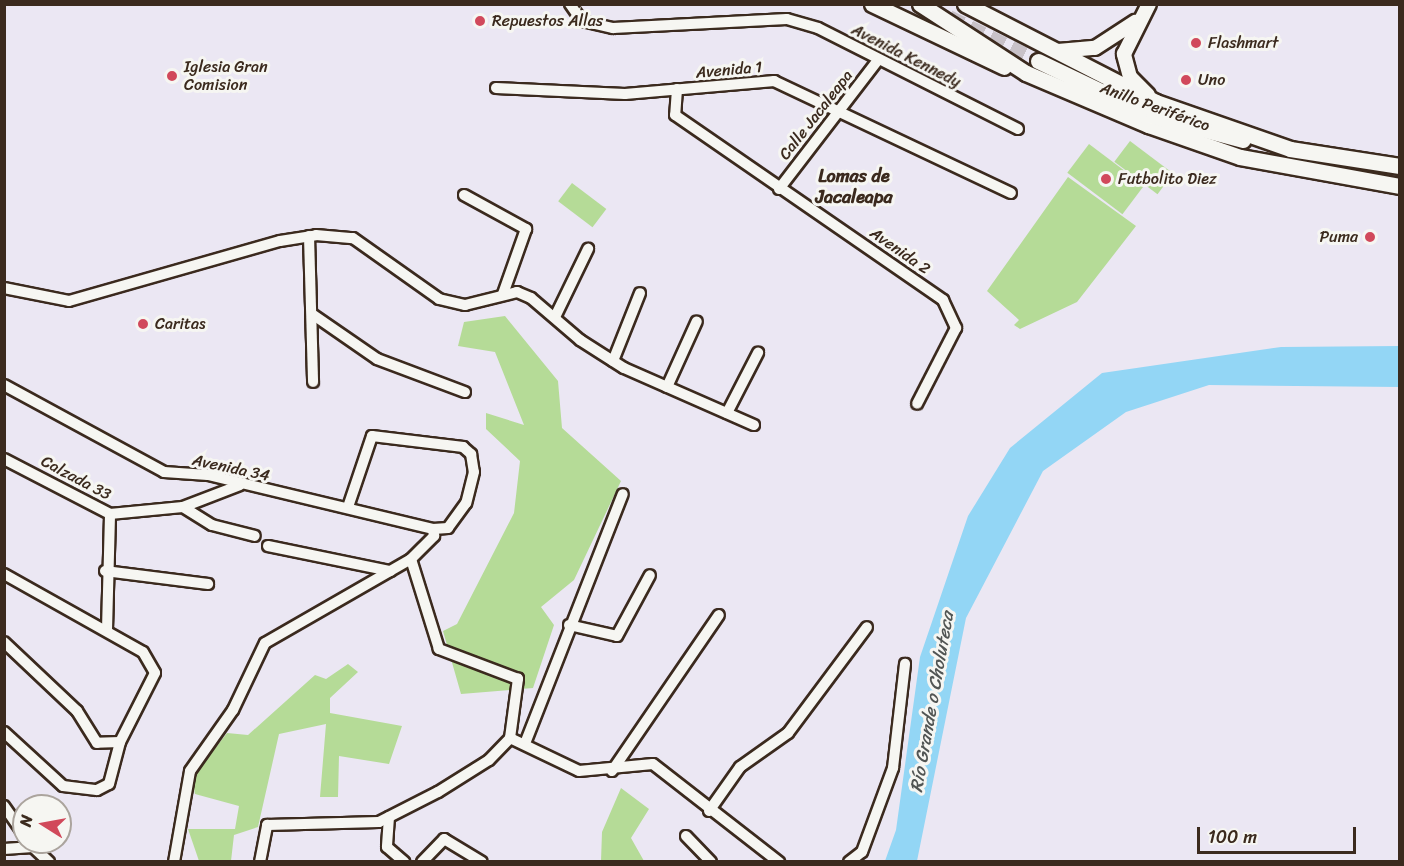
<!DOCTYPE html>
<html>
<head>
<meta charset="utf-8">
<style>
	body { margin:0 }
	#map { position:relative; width:1404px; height:866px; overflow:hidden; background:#ebe7f3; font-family:Sriracha,sans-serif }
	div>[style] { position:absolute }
	.green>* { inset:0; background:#b5db97; transform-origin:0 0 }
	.water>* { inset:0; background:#93d6f5 }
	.highway-tunnel>* { height:15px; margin-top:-7.5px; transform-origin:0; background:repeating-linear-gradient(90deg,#c8c1c8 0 15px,transparent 0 23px) }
	.roads { filter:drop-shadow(2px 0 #3b2a1e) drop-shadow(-2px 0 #3b2a1e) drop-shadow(0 2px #3b2a1e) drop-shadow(0 -2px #3b2a1e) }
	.minor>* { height:10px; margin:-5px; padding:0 5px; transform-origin:5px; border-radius:5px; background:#f6f6f2 }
	.major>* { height:14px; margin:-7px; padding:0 7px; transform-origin:7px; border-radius:7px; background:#f6f6f2 }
	.highway>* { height:15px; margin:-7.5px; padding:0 7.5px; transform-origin:7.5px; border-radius:7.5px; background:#f6f6f2 }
	.dots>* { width:16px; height:16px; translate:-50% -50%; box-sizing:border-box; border:3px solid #f6f6f2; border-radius:50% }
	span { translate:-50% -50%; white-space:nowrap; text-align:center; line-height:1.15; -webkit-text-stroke:6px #f6f6f2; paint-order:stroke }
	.poi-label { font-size:16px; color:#3b2a1e }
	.left { translate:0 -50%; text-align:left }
	.right { translate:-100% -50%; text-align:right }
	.street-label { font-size:16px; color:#3b2a1e }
	.neighbourhood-label { font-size:18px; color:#3b2a1e; font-weight:700 }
	.water-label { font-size:18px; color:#515554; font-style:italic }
	.frame { position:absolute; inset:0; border:6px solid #3b2a1e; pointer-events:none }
	.north { position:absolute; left:12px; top:794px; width:60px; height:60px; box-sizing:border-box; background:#f6f6f2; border:2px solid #aba49d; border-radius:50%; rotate:281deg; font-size:16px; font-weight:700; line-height:24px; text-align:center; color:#3b2a1e }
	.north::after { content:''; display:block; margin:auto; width:21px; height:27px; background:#d1495b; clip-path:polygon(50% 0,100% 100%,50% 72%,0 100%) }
	.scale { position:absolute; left:1197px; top:827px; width:159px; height:27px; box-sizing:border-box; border:3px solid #3b2a1e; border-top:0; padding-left:8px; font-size:18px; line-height:21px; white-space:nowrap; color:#3b2a1e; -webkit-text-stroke:4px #f6f6f2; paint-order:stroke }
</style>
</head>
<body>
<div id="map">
	<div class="green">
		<div style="left:1130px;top:141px;width:54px;height:26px;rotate:37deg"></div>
		<div style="left:1089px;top:144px;width:69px;height:36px;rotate:37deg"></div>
		<div style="clip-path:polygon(1068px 177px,1136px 226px,1077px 302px,1020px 329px,1014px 325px,1019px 320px,987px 291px)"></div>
		<div style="left:572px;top:183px;width:43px;height:23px;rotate:37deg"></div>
		<div style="clip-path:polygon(505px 316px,558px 381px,562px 428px,621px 481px,574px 580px,541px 607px,554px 625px,533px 688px,461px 694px,443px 631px,457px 624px,514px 513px,520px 461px,486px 429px,486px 413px,524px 425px,495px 352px,458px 346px,464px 322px)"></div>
		<div style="clip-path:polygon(348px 664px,358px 672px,330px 698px,330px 713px,402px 726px,389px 764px,339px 756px,338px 797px,320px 797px,326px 724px,279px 734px,258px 827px,234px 835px,231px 861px,199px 861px,188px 829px,235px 829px,239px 806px,195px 794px,192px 778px,227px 733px,248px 735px,315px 675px,326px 679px)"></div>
		<div style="clip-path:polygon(621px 788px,649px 809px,631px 838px,644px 861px,601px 861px,602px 832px)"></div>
	</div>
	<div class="water">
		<div style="clip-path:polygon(1399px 346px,1399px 387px,1209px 385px,1126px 412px,1043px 471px,966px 618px,917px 861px,885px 861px,896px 830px,920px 657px,968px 516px,1010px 448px,1102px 373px,1281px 347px)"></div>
	</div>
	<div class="highway-tunnel">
		<div style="left:949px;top:17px;width:99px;rotate:26.3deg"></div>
	</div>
	<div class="roads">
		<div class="minor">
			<div style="left:570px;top:4px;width:21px;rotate:55deg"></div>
			<div style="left:582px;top:21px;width:32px;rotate:13deg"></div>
			<div style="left:613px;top:28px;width:174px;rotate:-3deg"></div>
			<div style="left:787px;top:19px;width:32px;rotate:16deg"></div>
			<div style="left:818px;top:28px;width:224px;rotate:26.8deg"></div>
			<div style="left:496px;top:88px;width:129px;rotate:2.7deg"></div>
			<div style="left:625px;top:94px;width:150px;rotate:-5deg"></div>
			<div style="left:774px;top:81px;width:262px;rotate:25.3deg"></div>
			<div style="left:677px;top:89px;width:26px;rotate:94deg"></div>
			<div style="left:675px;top:115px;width:326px;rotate:34.6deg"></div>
			<div style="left:943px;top:300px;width:31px;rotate:65deg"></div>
			<div style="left:956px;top:328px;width:85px;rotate:117.2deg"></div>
			<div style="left:779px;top:189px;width:163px;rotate:-52.5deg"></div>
			<div style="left:464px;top:195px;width:71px;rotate:28.7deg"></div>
			<div style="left:526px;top:229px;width:69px;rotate:109.5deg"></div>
			<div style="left:309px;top:236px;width:146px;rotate:88.4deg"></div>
			<div style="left:4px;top:288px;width:66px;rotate:11.3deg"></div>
			<div style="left:69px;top:301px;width:219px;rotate:-15.9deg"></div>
			<div style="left:280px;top:241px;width:36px;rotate:-9deg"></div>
			<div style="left:316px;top:235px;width:37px;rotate:5deg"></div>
			<div style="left:353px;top:238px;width:105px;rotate:35.3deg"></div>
			<div style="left:439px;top:299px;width:27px;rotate:13deg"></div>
			<div style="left:465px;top:305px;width:54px;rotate:-14deg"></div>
			<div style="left:517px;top:292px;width:15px;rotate:23deg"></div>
			<div style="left:531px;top:298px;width:65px;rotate:40.6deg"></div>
			<div style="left:580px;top:340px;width:52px;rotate:32.5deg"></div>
			<div style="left:624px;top:368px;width:142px;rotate:23.7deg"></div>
			<div style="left:312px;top:314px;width:79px;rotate:34.7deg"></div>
			<div style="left:377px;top:359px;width:94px;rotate:20.6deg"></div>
			<div style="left:555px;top:317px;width:76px;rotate:-64.1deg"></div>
			<div style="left:613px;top:361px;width:73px;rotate:-68.3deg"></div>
			<div style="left:4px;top:385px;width:182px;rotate:28.5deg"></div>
			<div style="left:164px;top:472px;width:44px;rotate:3.9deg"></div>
			<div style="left:208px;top:475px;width:231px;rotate:13.5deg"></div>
			<div style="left:667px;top:387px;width:72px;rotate:-65.6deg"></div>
			<div style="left:727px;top:413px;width:68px;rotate:-62.7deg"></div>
			<div style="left:4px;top:459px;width:119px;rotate:27.4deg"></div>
			<div style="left:110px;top:514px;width:73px;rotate:-5.5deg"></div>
			<div style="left:183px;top:507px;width:61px;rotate:-21.1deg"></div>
			<div style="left:183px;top:507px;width:34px;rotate:32deg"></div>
			<div style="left:212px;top:525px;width:44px;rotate:14.3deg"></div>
			<div style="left:348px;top:507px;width:75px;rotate:-71.3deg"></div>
			<div style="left:372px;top:436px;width:92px;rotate:6.9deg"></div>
			<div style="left:463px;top:447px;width:11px;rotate:41deg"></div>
			<div style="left:471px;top:454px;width:18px;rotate:81deg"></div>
			<div style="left:474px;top:472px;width:32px;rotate:104deg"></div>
			<div style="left:466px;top:503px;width:31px;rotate:126deg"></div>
			<div style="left:448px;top:528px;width:15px;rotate:176deg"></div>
			<div style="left:268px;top:546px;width:125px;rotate:11.6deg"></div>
			<div style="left:105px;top:571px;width:104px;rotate:7.2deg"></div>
			<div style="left:4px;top:574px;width:159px;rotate:29.3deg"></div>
			<div style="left:143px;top:652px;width:24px;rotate:60deg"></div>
			<div style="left:155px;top:673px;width:77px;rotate:116.9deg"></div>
			<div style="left:120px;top:742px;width:23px;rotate:178deg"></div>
			<div style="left:97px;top:743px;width:38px;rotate:-122deg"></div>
			<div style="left:77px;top:711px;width:100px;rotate:-136.6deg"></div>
			<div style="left:569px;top:625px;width:49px;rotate:12.9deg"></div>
			<div style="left:617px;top:636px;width:69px;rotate:-61.6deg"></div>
			<div style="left:107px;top:630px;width:116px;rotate:-88.5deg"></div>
			<div style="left:4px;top:732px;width:80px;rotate:42.5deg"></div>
			<div style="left:63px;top:786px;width:34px;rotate:7deg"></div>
			<div style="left:97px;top:790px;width:13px;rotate:-27deg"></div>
			<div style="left:109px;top:784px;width:43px;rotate:-75.3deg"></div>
			<div style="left:510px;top:738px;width:76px;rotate:25.6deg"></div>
			<div style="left:579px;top:771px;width:74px;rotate:-5.4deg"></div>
			<div style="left:653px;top:764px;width:160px;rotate:37.9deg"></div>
			<div style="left:526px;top:741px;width:265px;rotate:-68.6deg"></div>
			<div style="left:612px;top:771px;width:189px;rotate:-55.6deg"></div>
			<div style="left:4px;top:806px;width:35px;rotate:55deg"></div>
			<div style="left:709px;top:811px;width:54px;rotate:-54.8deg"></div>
			<div style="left:740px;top:767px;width:59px;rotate:-35.3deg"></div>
			<div style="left:788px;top:733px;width:132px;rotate:-53.3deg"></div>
			<div style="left:389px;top:817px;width:30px;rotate:94deg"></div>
			<div style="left:387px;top:847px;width:23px;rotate:41deg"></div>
			<div style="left:686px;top:836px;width:36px;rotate:46deg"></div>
			<div style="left:4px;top:849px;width:29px;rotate:-4deg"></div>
			<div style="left:33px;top:847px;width:22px;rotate:43deg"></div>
			<div style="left:174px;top:862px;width:92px;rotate:-80deg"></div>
			<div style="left:190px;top:771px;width:75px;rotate:-54.8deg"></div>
			<div style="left:233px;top:710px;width:74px;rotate:-64.5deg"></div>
			<div style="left:265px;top:643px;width:168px;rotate:-29.9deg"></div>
			<div style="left:411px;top:559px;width:33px;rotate:-45deg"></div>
			<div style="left:434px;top:536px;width:7px;rotate:-98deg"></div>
			<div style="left:260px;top:862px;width:38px;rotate:-79deg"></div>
			<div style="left:267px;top:825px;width:112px;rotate:-1.5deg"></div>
			<div style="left:379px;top:822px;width:66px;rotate:-27deg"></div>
			<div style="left:438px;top:792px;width:60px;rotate:-32.1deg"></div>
			<div style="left:489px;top:760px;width:30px;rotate:-46deg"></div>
			<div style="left:510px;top:738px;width:60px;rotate:-82.3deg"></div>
			<div style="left:518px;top:679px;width:85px;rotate:-159.2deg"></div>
			<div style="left:439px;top:649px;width:94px;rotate:-107.3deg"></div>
			<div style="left:422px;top:862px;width:32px;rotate:-46deg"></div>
			<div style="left:444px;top:839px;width:44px;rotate:31.2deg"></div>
			<div style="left:849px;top:862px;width:16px;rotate:-38deg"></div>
			<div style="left:862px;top:852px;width:90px;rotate:-69.7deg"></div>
			<div style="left:893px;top:768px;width:105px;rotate:-83.4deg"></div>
		</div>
		<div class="major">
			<div style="left:1058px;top:51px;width:37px;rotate:-5deg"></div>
			<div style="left:1095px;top:48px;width:48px;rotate:-33deg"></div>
			<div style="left:1148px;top:95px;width:25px;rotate:-135deg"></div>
			<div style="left:1130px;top:77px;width:24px;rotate:-105deg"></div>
			<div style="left:1124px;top:54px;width:56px;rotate:-63.4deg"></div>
		</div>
		<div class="highway">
			<div style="left:872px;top:4px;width:146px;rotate:25.5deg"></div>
			<div style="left:920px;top:4px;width:126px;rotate:33.1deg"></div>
			<div style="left:1026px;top:73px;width:133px;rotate:23.1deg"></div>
			<div style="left:1148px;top:125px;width:97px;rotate:19.2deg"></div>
			<div style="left:1240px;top:157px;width:163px;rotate:10.3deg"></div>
			<div style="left:965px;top:4px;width:215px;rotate:27.2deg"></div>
			<div style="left:1156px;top:102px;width:142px;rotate:19.3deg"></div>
			<div style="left:1290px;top:149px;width:111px;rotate:8.8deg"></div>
			<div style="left:1038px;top:61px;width:127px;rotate:25.6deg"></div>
			<div style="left:1153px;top:116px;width:93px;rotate:14.9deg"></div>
		</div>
	</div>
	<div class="dots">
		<div style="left:480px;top:21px;background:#d1495b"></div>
		<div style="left:1196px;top:43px;background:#d1495b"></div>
		<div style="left:172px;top:76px;background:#d1495b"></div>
		<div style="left:1186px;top:80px;background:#d1495b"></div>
		<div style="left:1106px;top:179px;background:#d1495b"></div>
		<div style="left:1370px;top:237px;background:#d1495b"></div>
		<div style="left:143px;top:324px;background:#d1495b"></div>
	</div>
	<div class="poi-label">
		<span class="left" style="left:492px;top:21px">Repuestos Allas</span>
		<span class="left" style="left:1208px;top:43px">Flashmart</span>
		<span class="left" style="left:184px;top:76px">Iglesia Gran<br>Comision</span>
		<span class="left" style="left:1198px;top:80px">Uno</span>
		<span class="left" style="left:1118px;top:179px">Futbolito Diez</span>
		<span class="right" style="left:1358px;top:237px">Puma</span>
		<span class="left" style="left:155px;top:324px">Caritas</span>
	</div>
	<div class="street-label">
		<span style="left:906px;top:56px;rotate:27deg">Avenida Kennedy</span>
		<span style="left:729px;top:70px;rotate:-5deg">Avenida 1</span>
		<span style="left:1155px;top:107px;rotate:20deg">Anillo Periférico</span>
		<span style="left:816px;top:115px;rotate:-52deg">Calle Jacaleapa</span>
		<span style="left:900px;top:251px;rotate:35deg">Avenida 2</span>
		<span style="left:231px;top:468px;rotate:12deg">Avenida 34</span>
		<span style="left:76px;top:478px;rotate:28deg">Calzada 33</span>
	</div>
	<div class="neighbourhood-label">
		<span style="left:854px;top:187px">Lomas de<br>Jacaleapa</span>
	</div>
	<div class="water-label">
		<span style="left:932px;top:702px;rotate:-80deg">Río Grande o Choluteca</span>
	</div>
	<div class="frame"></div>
	<div class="north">N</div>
	<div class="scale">100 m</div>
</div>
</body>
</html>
